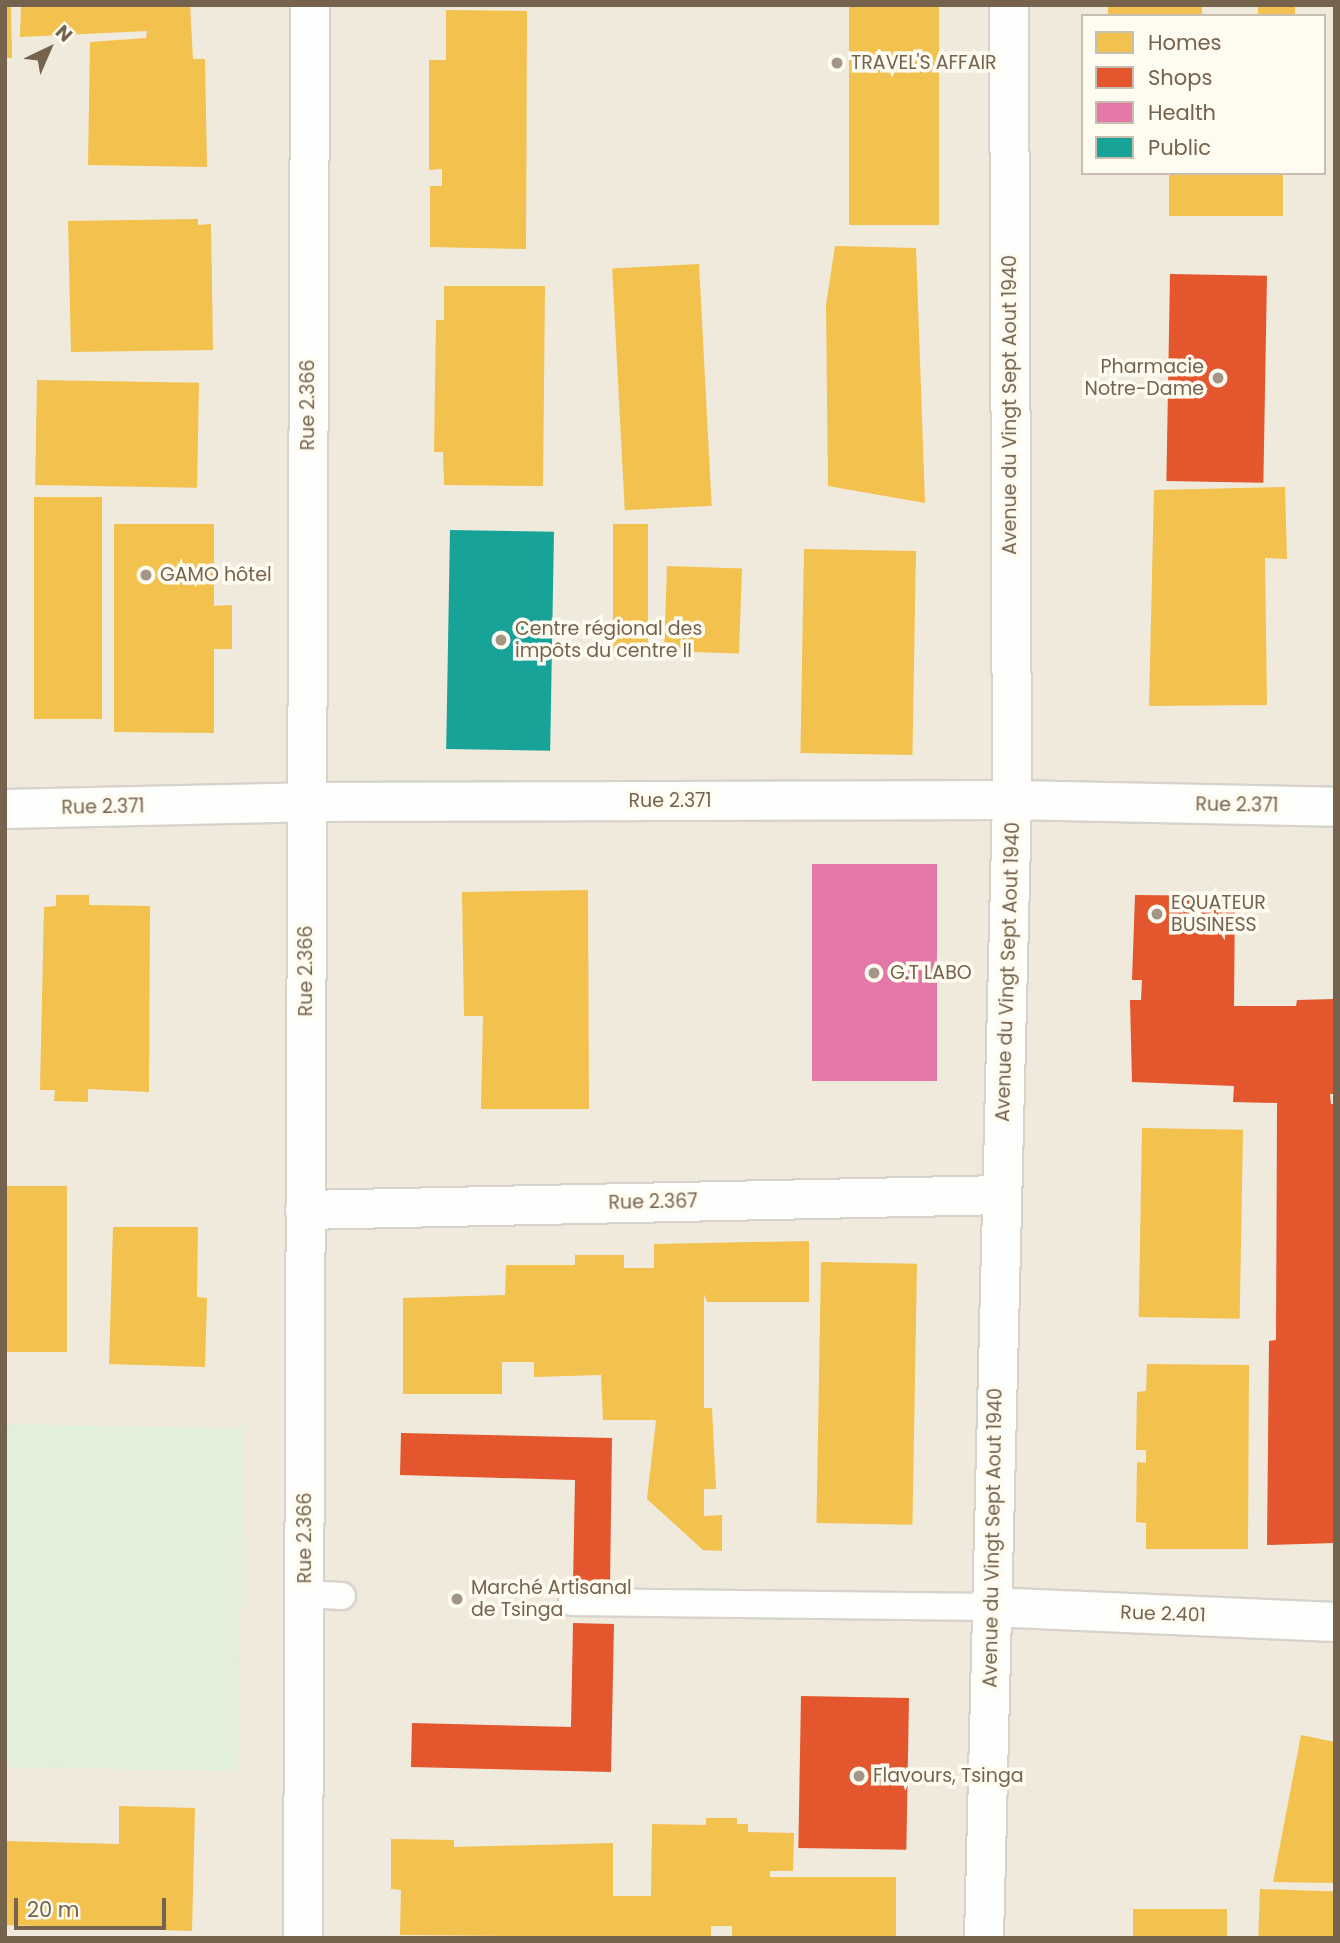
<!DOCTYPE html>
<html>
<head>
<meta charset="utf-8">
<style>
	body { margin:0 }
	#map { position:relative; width:1340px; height:1943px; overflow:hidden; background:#f8f6ee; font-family:Poppins,sans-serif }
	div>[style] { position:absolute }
	.residential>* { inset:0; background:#f0eadc }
	.green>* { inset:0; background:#e2efd9; transform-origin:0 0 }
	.homes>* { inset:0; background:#f2c14e; transform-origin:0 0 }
	.shops>* { inset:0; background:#e4572e; transform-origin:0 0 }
	.health>* { inset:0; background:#e377a8; transform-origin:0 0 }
	.public>* { inset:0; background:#17a398; transform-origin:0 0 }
	.roads { filter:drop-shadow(2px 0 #d7d3cc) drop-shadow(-2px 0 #d7d3cc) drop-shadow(0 2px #d7d3cc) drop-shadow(0 -2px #d7d3cc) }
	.service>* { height:26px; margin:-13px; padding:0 13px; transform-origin:13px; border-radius:13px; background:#fefefc }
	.minor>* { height:38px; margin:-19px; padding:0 19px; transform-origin:19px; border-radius:19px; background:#fefefc }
	.secondary>* { height:38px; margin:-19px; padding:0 19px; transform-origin:19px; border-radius:19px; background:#fefefc }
	.dots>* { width:19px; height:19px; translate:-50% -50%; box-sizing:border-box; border:4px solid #fefbf0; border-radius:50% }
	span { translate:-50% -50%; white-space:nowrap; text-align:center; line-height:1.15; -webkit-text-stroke:7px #fefbf0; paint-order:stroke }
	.poi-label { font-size:19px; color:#76634e }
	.left { translate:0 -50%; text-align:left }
	.right { translate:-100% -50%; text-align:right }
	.street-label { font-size:19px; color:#76634e }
	.frame { position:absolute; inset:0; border:7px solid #76634e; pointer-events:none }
	.legend { position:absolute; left:1081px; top:14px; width:245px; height:161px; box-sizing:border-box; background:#fefbf0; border:2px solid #c8beaf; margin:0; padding:9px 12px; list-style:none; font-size:21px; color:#76634e }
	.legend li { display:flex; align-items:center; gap:14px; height:35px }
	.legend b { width:35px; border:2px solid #c8beaf }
	.north { position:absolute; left:14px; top:14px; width:70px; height:70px; -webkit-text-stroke:5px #fefbf0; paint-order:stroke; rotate:44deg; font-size:19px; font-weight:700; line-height:28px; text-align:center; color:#76634e }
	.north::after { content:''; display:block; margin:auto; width:24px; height:32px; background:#76634e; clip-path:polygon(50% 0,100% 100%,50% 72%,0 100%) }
	.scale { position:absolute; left:14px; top:1898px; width:152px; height:32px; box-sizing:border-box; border:4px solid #76634e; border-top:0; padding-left:9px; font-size:21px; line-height:24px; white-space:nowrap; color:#76634e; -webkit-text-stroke:5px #fefbf0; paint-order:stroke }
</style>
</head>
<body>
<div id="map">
	<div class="residential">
		<div style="clip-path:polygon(evenodd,5px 5px,1335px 5px,1335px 1938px,5px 1938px,5px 5px,1083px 16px,1324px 16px,1324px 173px,1083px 173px,1083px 16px)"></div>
	</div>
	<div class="green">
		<div style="left:5px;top:1424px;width:239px;height:343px;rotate:1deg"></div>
	</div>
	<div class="homes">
		<div style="clip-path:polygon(5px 5px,11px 5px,12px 58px,5px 58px)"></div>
		<div style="clip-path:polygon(21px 5px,190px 5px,193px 59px,205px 59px,207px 167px,88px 165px,90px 42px,146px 38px,147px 31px,20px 37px)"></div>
		<div style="left:849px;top:5px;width:90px;height:220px"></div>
		<div style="left:1108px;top:5px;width:94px;height:11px"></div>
		<div style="left:1258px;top:5px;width:37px;height:11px"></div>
		<div style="clip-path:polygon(446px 10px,527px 11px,526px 249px,430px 247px,430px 186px,442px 186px,442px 169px,429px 170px,429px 60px,446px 60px)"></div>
		<div style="left:1169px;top:173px;width:114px;height:43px"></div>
		<div style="clip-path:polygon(198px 219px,198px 225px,211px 224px,213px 350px,71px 352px,68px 221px)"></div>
		<div style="clip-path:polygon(835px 246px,916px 248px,925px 503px,828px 486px,826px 305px)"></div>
		<div style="left:699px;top:264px;width:242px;height:87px;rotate:87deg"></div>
		<div style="clip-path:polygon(444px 286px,545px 286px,543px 486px,444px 485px,443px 452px,434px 452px,436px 320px,444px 320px)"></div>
		<div style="left:37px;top:380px;width:162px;height:105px;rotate:1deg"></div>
		<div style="clip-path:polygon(1285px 487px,1287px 559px,1265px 558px,1267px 705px,1149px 706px,1154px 490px)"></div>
		<div style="left:34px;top:497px;width:68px;height:222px"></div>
		<div style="clip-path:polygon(114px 524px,214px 524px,214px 606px,232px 605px,232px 649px,214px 649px,214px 733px,114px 732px)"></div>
		<div style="left:613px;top:524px;width:35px;height:128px"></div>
		<div style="left:804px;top:549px;width:112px;height:204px;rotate:1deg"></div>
		<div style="left:667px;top:566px;width:75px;height:85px;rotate:2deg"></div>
		<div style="clip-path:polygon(588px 890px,589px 1109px,481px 1109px,483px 1016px,464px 1016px,462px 892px)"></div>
		<div style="clip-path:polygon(56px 895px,89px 895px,89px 905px,150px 906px,149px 1092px,88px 1089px,88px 1102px,54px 1101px,55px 1090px,40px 1090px,44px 907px,56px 906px)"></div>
		<div style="left:1142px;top:1128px;width:101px;height:189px;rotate:1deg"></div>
		<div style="left:5px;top:1186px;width:62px;height:166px"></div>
		<div style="clip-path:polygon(113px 1227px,198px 1227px,197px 1297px,207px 1298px,205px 1367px,109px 1364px)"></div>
		<div style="clip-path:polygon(809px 1241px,809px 1302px,707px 1302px,704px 1294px,704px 1408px,712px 1408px,716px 1489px,704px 1489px,704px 1516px,722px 1515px,722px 1551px,703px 1550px,647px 1499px,656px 1420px,603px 1420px,601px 1375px,534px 1377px,534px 1362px,502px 1362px,502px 1394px,403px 1394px,403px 1298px,505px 1295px,506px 1265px,575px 1265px,575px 1255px,624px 1255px,624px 1268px,654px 1268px,654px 1244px)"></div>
		<div style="left:821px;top:1262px;width:96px;height:261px;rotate:1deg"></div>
		<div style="clip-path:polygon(1147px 1364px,1249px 1365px,1248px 1549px,1146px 1549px,1146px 1523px,1136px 1522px,1137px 1462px,1146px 1463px,1146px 1450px,1136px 1450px,1137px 1392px,1146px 1391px)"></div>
		<div style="clip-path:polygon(1301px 1735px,1335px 1742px,1335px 1883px,1273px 1882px)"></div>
		<div style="clip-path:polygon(119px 1806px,195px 1808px,192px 1931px,5px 1925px,5px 1841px,119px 1844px)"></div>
		<div style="clip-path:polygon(706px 1818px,737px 1818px,737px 1824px,748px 1824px,748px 1832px,794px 1833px,793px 1871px,770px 1871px,770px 1877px,896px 1877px,896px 1938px,732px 1938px,732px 1926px,711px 1926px,711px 1938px,400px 1935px,401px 1890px,391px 1889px,391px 1839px,454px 1840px,454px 1847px,613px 1843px,613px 1896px,651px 1896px,652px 1824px,706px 1825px)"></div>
		<div style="left:1260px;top:1889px;width:75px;height:49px;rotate:2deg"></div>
		<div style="left:1133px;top:1909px;width:94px;height:29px"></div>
	</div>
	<div class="shops">
		<div style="left:1170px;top:274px;width:97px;height:207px;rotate:1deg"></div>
		<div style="clip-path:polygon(1135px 895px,1235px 896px,1234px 1006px,1296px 1006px,1297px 1000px,1335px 999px,1335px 1094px,1330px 1094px,1331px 1104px,1335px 1104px,1335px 1543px,1267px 1545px,1269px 1341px,1276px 1340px,1277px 1103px,1233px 1102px,1234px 1086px,1132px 1082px,1130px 1000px,1141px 1000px,1142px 980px,1132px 980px)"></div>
		<div style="clip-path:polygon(401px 1433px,612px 1438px,610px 1586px,573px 1585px,575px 1480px,400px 1475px)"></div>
		<div style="clip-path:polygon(573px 1623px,614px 1624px,611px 1772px,411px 1767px,412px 1723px,571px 1727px)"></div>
		<div style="left:801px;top:1696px;width:108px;height:152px;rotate:1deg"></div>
	</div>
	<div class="health">
		<div style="left:812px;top:864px;width:125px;height:217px"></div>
	</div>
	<div class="public">
		<div style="left:450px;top:530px;width:104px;height:219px;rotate:1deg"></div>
	</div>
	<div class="roads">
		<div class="service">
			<div style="left:304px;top:1594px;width:38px;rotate:3deg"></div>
			<div style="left:572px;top:1602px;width:419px;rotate:0.7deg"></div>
		</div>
		<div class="minor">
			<div style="left:5px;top:809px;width:302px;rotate:-1.3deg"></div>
			<div style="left:307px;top:802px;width:705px;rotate:-0.16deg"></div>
			<div style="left:1012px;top:800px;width:323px;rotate:1.2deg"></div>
			<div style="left:305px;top:1210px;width:696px;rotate:-1.23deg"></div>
			<div style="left:991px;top:1607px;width:344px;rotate:2.5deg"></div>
			<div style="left:303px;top:1938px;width:1933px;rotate:-89.79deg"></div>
		</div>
		<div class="secondary">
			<div style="left:984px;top:1938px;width:1138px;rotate:-88.59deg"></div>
			<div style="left:1012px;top:800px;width:795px;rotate:-90.22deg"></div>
		</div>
	</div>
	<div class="dots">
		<div style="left:837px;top:63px;background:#a49686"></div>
		<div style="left:1218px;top:378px;background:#a49686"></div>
		<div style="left:146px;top:575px;background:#a49686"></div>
		<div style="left:501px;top:640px;background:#a49686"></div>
		<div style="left:1157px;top:914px;background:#a49686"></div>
		<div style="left:874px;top:973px;background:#a49686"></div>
		<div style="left:457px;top:1599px;background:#a49686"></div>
		<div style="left:859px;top:1776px;background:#a49686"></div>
	</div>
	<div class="poi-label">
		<span class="left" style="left:851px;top:63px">TRAVEL'S AFFAIR</span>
		<span class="right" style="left:1204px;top:378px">Pharmacie<br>Notre-Dame</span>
		<span class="left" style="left:160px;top:575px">GAMO hôtel</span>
		<span class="left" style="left:515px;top:640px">Centre régional des<br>impôts du centre II</span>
		<span class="left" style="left:1171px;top:914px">EQUATEUR<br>BUSINESS</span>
		<span class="left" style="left:890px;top:973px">G.T LABO</span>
		<span class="left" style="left:471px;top:1599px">Marché Artisanal<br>de Tsinga</span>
		<span class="left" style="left:873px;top:1776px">Flavours, Tsinga</span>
	</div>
	<div class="street-label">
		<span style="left:308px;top:405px;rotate:-90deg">Rue 2.366</span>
		<span style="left:1010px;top:405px;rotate:-90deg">Avenue du Vingt Sept Aout 1940</span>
		<span style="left:670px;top:801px">Rue 2.371</span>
		<span style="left:1237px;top:805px;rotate:1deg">Rue 2.371</span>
		<span style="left:103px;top:807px;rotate:-1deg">Rue 2.371</span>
		<span style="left:306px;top:971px;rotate:-90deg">Rue 2.366</span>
		<span style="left:1008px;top:972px;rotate:-88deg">Avenue du Vingt Sept Aout 1940</span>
		<span style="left:653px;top:1202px;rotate:-1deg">Rue 2.367</span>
		<span style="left:305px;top:1538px;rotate:-90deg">Rue 2.366</span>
		<span style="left:993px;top:1538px;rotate:-89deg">Avenue du Vingt Sept Aout 1940</span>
		<span style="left:1163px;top:1614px;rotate:2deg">Rue 2.401</span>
	</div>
	<div class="frame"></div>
	<ul class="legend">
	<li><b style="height:19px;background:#f2c14e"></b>Homes</li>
	<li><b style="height:19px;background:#e4572e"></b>Shops</li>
	<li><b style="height:19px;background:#e377a8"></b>Health</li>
	<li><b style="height:19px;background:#17a398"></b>Public</li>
	</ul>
	<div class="north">N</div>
	<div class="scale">20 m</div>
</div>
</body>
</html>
